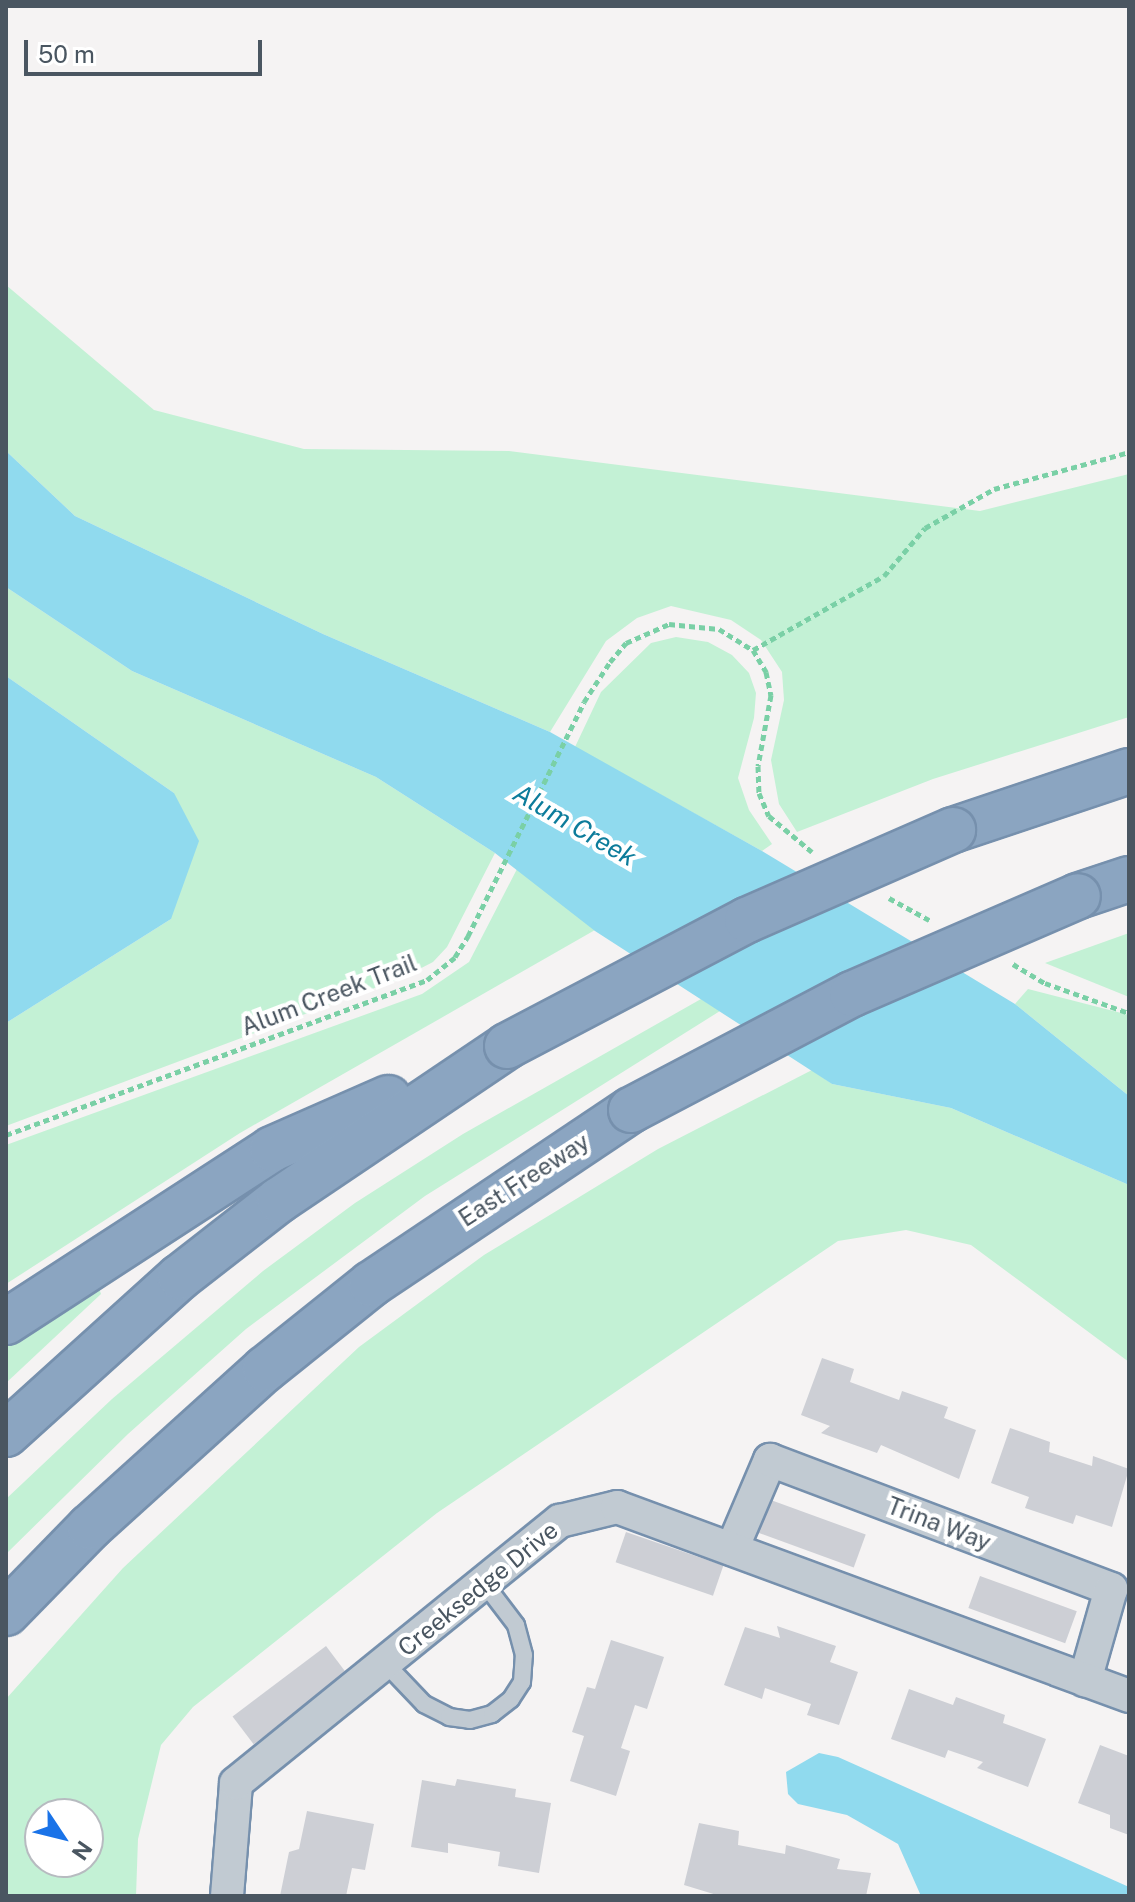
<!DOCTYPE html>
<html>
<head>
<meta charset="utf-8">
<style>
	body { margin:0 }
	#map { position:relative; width:1135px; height:1902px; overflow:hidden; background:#f5f3f3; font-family:"Public Sans",sans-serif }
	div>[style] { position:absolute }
	.green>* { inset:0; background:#c3f1d5 }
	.water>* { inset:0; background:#90daee }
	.building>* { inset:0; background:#cdcfd5; transform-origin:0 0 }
	.path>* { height:5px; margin-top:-2.5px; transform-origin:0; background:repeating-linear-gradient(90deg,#7ad0a6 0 6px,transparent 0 10px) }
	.roads { filter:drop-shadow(2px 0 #7690ad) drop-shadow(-2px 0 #7690ad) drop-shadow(0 2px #7690ad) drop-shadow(0 -2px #7690ad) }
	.lane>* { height:16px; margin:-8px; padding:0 8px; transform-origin:8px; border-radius:8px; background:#c1cad2 }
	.street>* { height:32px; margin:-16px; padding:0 16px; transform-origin:16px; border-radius:16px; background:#c1cad2 }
	.highway>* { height:44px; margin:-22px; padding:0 22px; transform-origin:22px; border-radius:22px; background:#8ba5c1 }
	.bridges { filter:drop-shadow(2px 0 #7690ad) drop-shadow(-2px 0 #7690ad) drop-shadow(0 2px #7690ad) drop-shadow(0 -2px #7690ad) }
	.highway-bridge>* { height:44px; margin:-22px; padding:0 22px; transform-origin:22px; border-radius:22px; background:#8ba5c1 }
	span { translate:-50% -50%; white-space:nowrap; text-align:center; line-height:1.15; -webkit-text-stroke:8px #fff; paint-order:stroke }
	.street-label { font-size:24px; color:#4a5661 }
	.water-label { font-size:26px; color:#0c7c9b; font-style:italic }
	.frame { position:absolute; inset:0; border:8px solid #4a5661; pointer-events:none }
	.north { position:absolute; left:24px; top:1798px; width:80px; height:80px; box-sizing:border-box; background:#fff; border:2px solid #b7bbc0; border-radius:50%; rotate:125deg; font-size:22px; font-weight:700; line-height:32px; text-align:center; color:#4a5661 }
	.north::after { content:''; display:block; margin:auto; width:28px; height:36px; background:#1a73e8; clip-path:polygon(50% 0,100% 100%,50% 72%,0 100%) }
	.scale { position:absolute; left:24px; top:40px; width:238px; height:36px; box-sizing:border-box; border:4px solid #4a5661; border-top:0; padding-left:10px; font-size:24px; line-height:28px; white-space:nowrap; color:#4a5661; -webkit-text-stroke:6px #fff; paint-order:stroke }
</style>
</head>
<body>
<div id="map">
	<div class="green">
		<div style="clip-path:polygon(6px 285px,154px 410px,304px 449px,509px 451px,980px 511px,1129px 474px,1129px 717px,933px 779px,797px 832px,779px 804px,771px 760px,784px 700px,782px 672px,761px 640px,731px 620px,671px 606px,637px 618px,606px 641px,550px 732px,323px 634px,75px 516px,6px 451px)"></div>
		<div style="clip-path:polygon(6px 587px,132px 671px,376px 777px,495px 853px,447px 947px,433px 962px,404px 977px,6px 1126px,6px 1023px,171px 919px,174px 793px,6px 676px)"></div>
		<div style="clip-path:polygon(676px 637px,708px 642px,732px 655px,749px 673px,756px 693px,754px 718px,738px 778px,749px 810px,772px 844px,762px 851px,575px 747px,601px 692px,651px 643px)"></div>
		<div style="clip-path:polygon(517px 869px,595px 930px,240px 1133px,6px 1284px,6px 1145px,422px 994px,469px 962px)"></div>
		<div style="clip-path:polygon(1129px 933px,1129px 997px,1045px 963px)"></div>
		<div style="clip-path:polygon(1028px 989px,1129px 1015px,1129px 1096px,1015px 1004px)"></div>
		<div style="clip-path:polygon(701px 999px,720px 1011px,425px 1196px,246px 1329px,128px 1434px,6px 1554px,6px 1499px,112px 1399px,263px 1271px,355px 1203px,463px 1134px)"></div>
		<div style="clip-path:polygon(evenodd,812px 1070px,832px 1084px,951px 1108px,1129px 1185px,1129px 1362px,971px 1245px,906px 1230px,838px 1241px,437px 1513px,193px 1707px,161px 1745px,138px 1839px,136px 1896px,6px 1896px,6px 1699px,123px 1568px,359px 1347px,484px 1255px,658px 1149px,812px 1070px,40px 1814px,88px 1814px,88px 1862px,40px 1862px,40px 1814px)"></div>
		<div style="clip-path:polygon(99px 1288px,101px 1294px,6px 1383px,6px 1341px,79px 1293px)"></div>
	</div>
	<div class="water">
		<div style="clip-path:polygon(6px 451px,75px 516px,323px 634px,550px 732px,762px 851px,1015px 1004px,1129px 1096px,1129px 1185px,951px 1108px,832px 1084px,595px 931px,495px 853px,376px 777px,132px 671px,6px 587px)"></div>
		<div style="clip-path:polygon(6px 676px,174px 793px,199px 841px,171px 919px,6px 1023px)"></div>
		<div style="clip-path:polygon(819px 1753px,838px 1757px,1129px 1887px,1129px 1896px,921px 1896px,898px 1844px,847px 1815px,798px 1804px,788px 1794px,786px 1772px)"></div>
	</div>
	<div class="building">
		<div style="clip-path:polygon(822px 1358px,854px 1369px,850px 1382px,899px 1400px,902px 1391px,948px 1407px,944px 1418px,976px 1430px,959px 1479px,881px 1445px,877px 1453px,821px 1433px,830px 1426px,801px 1415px)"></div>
		<div style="clip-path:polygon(1010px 1428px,1050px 1442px,1049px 1452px,1092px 1466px,1093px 1456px,1129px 1469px,1112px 1527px,1076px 1515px,1073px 1524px,1025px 1508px,1029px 1497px,991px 1483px)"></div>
		<div style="left:768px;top:1499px;width:104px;height:35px;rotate:20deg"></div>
		<div style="left:626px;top:1532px;width:103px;height:32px;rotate:19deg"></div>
		<div style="left:980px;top:1576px;width:103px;height:34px;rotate:20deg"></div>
		<div style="clip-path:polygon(777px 1626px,836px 1646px,830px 1662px,858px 1672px,839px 1725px,807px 1715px,811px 1704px,765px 1688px,762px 1699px,724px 1685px,745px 1627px,780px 1638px)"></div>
		<div style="clip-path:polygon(611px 1640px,664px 1657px,647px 1709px,635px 1705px,621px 1748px,630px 1751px,616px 1796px,570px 1781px,584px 1736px,572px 1732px,587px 1687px,595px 1689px)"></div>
		<div style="left:326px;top:1646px;width:35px;height:117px;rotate:53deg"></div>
		<div style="clip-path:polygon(909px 1689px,953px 1705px,956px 1697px,1005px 1715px,1003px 1723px,1046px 1739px,1028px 1787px,977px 1768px,983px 1762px,948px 1750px,945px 1758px,891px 1739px)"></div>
		<div style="clip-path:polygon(1100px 1745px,1129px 1756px,1129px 1835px,1110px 1828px,1110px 1815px,1078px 1803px)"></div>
		<div style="clip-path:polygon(457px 1779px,516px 1789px,515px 1797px,551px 1803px,539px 1873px,498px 1866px,500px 1852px,448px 1843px,448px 1853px,411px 1847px,422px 1780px,455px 1786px)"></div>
		<div style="clip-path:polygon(307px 1811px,374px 1824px,365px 1870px,352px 1868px,346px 1896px,280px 1896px,289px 1852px,299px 1849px)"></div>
		<div style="clip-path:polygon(699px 1823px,739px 1831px,738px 1845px,785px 1854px,786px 1845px,840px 1859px,837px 1869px,871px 1873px,866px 1896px,720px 1896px,684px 1885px)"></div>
	</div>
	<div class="path">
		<div style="left:753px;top:650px;width:150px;rotate:-29.5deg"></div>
		<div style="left:884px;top:576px;width:63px;rotate:-49.5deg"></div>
		<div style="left:925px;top:528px;width:79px;rotate:-29.5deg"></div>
		<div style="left:994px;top:489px;width:140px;rotate:-15.3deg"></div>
		<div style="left:889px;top:898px;width:46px;rotate:28.8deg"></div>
		<div style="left:1013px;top:964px;width:37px;rotate:31deg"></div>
		<div style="left:1045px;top:983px;width:89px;rotate:19.7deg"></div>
		<div style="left:6px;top:1135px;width:449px;rotate:-20.2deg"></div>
		<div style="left:427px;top:980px;width:36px;rotate:-39deg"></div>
		<div style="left:455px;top:957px;width:25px;rotate:-58deg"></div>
		<div style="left:468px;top:936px;width:261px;rotate:-63.6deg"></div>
		<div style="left:584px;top:702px;width:48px;rotate:-57deg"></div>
		<div style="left:610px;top:662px;width:25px;rotate:-50deg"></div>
		<div style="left:626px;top:643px;width:47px;rotate:-23.8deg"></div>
		<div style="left:669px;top:624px;width:50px;rotate:5.7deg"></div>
		<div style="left:719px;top:629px;width:40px;rotate:32deg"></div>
		<div style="left:753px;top:650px;width:26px;rotate:59deg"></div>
		<div style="left:766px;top:672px;width:24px;rotate:78deg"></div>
		<div style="left:771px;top:695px;width:72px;rotate:100.4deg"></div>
		<div style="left:758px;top:766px;width:27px;rotate:88deg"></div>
		<div style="left:759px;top:793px;width:25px;rotate:67deg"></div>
		<div style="left:769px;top:816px;width:56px;rotate:39.9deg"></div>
	</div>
	<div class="roads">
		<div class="lane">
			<div style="left:385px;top:1663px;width:57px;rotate:46.4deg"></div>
			<div style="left:424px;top:1704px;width:28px;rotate:27deg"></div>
			<div style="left:449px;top:1717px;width:21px;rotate:8deg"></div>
			<div style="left:470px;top:1720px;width:23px;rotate:-15deg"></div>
			<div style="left:492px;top:1714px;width:24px;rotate:-38deg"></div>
			<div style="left:511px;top:1699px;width:20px;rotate:-57deg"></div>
			<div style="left:522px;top:1682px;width:27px;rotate:-86deg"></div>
			<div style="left:524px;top:1655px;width:31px;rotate:-105deg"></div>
			<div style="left:516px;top:1625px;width:53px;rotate:-127.3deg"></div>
		</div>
		<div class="street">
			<div style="left:732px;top:1549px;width:97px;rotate:-66.9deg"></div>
			<div style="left:770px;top:1460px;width:365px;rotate:20.7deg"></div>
			<div style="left:1111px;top:1589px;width:95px;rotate:105.9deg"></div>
			<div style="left:227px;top:1896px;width:113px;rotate:-85.4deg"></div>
			<div style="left:236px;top:1783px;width:417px;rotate:-39deg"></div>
			<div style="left:560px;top:1521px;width:59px;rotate:-13.8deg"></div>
			<div style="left:617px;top:1507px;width:546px;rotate:20.26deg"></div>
		</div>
		<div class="highway">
			<div style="left:953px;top:830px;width:186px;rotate:-18.5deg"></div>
			<div style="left:1078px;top:896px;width:54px;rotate:-18.4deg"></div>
			<div style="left:6px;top:1322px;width:317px;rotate:-33deg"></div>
			<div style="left:272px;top:1149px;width:127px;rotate:-23.7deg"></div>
			<div style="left:6px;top:1434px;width:234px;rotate:-42.1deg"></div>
			<div style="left:180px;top:1277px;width:125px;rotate:-37.9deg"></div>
			<div style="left:279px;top:1200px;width:275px;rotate:-34deg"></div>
			<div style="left:6px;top:1613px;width:120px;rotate:-45.7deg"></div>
			<div style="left:90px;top:1527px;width:236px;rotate:-42.1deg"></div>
			<div style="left:265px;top:1369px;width:136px;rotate:-38.7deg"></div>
			<div style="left:371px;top:1284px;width:313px;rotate:-33.8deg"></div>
		</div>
	</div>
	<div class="bridges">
		<div class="highway-bridge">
			<div style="left:507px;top:1046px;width:271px;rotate:-27.7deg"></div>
			<div style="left:747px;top:920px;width:225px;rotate:-23.6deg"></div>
			<div style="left:631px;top:1110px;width:250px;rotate:-27.7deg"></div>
			<div style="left:852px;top:994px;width:246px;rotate:-23.4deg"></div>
		</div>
	</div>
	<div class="street-label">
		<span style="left:329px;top:995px;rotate:-21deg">Alum Creek Trail</span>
		<span style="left:524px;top:1180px;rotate:-33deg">East Freeway</span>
		<span style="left:939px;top:1524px;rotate:21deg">Trina Way</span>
		<span style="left:478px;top:1589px;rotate:-39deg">Creeksedge Drive</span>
	</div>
	<div class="water-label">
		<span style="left:575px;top:825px;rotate:30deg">Alum Creek</span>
	</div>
	<div class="frame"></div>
	<div class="north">N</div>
	<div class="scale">50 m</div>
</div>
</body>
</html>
